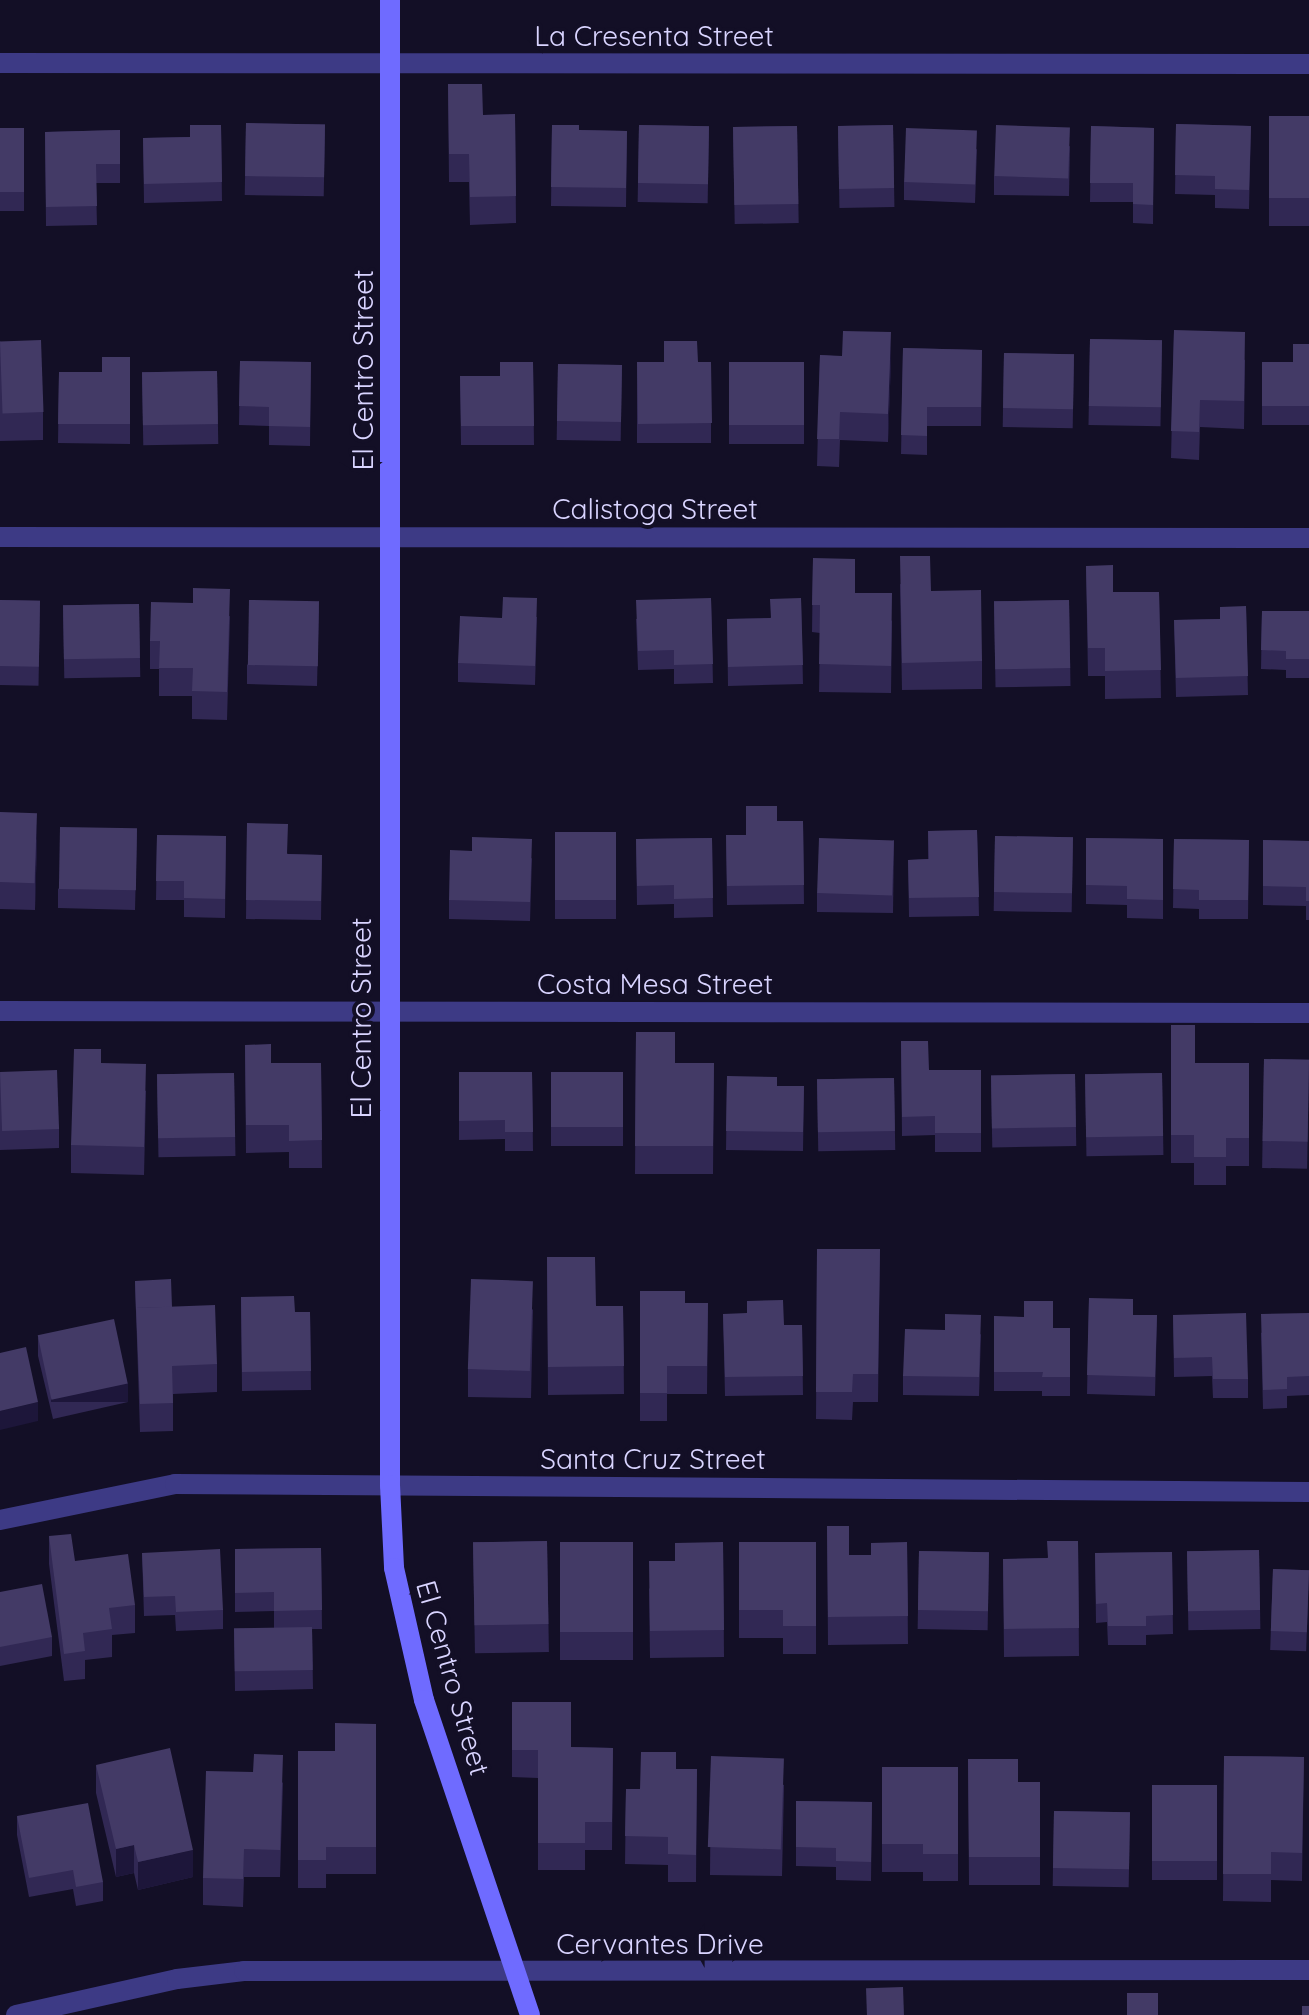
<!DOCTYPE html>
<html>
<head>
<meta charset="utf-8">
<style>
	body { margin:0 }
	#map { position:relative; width:1309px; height:2015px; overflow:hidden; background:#130f26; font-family:Quicksand,sans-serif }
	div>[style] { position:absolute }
	.street>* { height:20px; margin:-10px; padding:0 10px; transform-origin:10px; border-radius:10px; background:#3d3a85 }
	.secondary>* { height:20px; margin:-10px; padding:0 10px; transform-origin:10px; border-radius:10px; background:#6f6bff }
	.wall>* { inset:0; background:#312854; transform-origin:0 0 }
	.shaded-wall>* { inset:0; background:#1d163a; transform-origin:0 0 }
	.building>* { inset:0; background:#433a66; transform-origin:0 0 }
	span { translate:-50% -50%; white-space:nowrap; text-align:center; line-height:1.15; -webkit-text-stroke:8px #130f26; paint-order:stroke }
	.street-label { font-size:28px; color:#d9d4ff }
</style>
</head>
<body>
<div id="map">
	<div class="street">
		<div style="left:0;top:63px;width:1309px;rotate:0.04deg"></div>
		<div style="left:0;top:537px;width:1309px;rotate:0.04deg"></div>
		<div style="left:0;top:1011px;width:1309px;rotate:0.09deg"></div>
		<div style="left:0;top:1520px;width:179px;rotate:-11.6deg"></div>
		<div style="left:175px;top:1484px;width:1134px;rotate:0.4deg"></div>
		<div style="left:16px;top:2015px;width:165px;rotate:-12.6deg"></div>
		<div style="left:177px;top:1979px;width:67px;rotate:-6.8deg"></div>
		<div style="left:244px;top:1971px;width:1065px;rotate:-0.05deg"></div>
	</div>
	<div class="secondary">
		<div style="left:390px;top:0;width:1485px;rotate:90deg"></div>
		<div style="left:390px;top:1485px;width:83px;rotate:87.2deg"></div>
		<div style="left:394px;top:1568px;width:135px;rotate:77.2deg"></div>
		<div style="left:424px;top:1700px;width:332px;rotate:71.4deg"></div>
	</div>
	<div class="wall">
		<div style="clip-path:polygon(448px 84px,483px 115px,515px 114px,516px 223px,470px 225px,469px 182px,449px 182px)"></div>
		<div style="left:1269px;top:116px;width:40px;height:110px"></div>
		<div style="left:246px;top:123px;width:79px;height:72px;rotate:1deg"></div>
		<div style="clip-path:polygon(1176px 124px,1251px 126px,1249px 209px,1215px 208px,1215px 195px,1175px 194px)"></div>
		<div style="clip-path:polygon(221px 125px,222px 201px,144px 203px,143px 138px,190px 137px)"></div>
		<div style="clip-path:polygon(552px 125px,579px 130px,627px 131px,626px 207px,551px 206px)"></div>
		<div style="left:639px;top:125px;width:70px;height:77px;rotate:1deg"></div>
		<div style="left:893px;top:125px;width:82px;height:55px;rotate:89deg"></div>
		<div style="left:797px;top:126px;width:97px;height:64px;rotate:89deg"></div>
		<div style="clip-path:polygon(1091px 126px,1154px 128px,1153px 224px,1133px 223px,1133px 202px,1090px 202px)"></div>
		<div style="left:0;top:128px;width:24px;height:83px"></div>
		<div style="clip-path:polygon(120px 130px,120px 183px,96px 183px,97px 225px,46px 226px,45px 132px)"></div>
		<div style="clip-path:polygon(1070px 146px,1069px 196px,994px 195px,994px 176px)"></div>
		<div style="clip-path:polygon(977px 149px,975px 203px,904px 200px,904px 182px)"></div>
		<div style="clip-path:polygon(1174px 330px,1245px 360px,1244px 429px,1200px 427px,1199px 460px,1171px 458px)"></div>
		<div style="left:1090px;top:339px;width:72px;height:86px;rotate:1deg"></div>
		<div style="clip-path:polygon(0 341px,43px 412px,43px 440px,0 441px)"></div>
		<div style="clip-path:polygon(1309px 344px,1309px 425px,1262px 425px,1262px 362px,1293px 362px)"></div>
		<div style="clip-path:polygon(903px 348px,982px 350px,981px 426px,927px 426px,927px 455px,901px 454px)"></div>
		<div style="left:1004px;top:353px;width:70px;height:74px;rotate:1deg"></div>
		<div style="clip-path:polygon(820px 355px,891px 360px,888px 442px,840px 440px,839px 467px,817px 466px)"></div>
		<div style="clip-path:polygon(130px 357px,130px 444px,58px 443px,59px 372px,102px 372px)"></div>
		<div style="clip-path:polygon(240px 361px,311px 362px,310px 446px,269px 445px,269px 426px,239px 425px)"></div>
		<div style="clip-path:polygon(533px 362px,534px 445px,461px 445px,460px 376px,500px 376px)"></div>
		<div style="left:637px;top:362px;width:74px;height:81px"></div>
		<div style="left:729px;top:362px;width:75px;height:82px"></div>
		<div style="left:558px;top:364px;width:64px;height:76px;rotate:1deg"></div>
		<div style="left:217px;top:371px;width:73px;height:75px;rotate:89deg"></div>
		<div style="clip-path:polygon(813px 558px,855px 593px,892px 621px,891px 693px,819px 692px,820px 633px,812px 632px)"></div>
		<div style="clip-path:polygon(1086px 566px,1113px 592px,1159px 592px,1161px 698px,1105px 699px,1105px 676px,1088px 676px)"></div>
		<div style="clip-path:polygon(900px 584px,931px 591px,982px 661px,982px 689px,902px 690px)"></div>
		<div style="clip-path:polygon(711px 598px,713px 683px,674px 684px,674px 669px,638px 670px,636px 619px)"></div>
		<div style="clip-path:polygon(801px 598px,803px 684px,728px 686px,727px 619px,770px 618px)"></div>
		<div style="left:0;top:600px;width:40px;height:85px;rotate:1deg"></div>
		<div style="left:1069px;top:600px;width:86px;height:75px;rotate:89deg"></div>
		<div style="clip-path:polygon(319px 601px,317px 686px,247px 684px,247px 665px)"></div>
		<div style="left:139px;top:604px;width:73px;height:76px;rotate:89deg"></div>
		<div style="clip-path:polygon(1246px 606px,1248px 695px,1176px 697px,1174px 620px,1220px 619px)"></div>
		<div style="clip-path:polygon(1262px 611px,1309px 611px,1309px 678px,1286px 678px,1286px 670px,1261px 669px)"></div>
		<div style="clip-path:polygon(230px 616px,227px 720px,192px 719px,192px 696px,159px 696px,159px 669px,150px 669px,150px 641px)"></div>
		<div style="clip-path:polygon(537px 617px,535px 685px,458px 682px,458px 663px,502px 618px)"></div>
		<div style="clip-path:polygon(0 812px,37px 840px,35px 910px,0 909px)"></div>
		<div style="clip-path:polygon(777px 821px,803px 821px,804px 904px,727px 905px,726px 835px,746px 835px)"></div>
		<div style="clip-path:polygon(247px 823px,288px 854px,322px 855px,321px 920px,246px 919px)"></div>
		<div style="clip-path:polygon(137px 829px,135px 910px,58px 908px,58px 889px)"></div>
		<div style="clip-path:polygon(977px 830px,979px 916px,909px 917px,908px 860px,928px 859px,928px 831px)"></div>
		<div style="left:555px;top:832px;width:61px;height:87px"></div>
		<div style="clip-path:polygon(157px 835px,226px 836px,225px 918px,184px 917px,184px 900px,156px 900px)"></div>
		<div style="left:995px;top:836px;width:78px;height:75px;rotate:1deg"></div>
		<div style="clip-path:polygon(712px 838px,713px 917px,674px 918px,674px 904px,637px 905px,636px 839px)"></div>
		<div style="clip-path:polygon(1086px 838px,1163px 839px,1163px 919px,1127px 918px,1127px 905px,1086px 904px)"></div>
		<div style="clip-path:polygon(1174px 839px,1249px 840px,1248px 919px,1199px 919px,1199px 909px,1173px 908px)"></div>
		<div style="clip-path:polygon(894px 840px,893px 913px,817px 912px,817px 893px)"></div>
		<div style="clip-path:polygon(1263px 840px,1309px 841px,1309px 920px,1306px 920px,1306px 906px,1263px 905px)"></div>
		<div style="clip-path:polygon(532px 858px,530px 921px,449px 919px,449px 900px)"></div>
		<div style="clip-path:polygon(1171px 1025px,1195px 1063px,1249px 1063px,1249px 1166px,1226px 1166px,1226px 1185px,1194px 1185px,1194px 1163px,1171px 1163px)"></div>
		<div style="clip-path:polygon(636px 1032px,675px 1063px,714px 1063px,713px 1174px,635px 1174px)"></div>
		<div style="clip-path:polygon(901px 1041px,929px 1070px,981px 1070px,981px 1152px,935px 1152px,935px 1135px,902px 1136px)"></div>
		<div style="clip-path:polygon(245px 1045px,271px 1063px,321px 1063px,322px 1168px,289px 1168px,289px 1152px,246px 1153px)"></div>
		<div style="left:1264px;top:1059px;width:45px;height:109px;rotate:1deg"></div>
		<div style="clip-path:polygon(101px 1063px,146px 1091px,144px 1175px,71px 1173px,71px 1145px)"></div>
		<div style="clip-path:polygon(0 1072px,59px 1129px,59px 1148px,0 1150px)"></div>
		<div style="clip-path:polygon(459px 1072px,532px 1072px,533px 1151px,505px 1151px,505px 1139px,459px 1140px)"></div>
		<div style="left:551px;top:1072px;width:72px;height:74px"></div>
		<div style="left:234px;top:1073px;width:83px;height:77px;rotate:89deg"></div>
		<div style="left:1162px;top:1073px;width:82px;height:77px;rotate:89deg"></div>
		<div style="left:1075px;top:1074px;width:72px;height:84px;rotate:89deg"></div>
		<div style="clip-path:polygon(727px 1076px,777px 1086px,804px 1086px,803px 1151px,726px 1150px)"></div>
		<div style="left:894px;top:1078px;width:72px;height:77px;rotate:89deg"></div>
		<div style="clip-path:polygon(817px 1249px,880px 1249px,878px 1402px,853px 1402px,852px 1420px,816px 1419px)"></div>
		<div style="clip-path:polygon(547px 1257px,596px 1306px,623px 1306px,624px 1394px,548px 1395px)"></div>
		<div style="clip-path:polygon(135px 1281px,172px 1307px,217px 1364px,217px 1392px,173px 1394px,173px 1431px,140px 1432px)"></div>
		<div style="clip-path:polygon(640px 1291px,685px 1303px,708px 1303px,707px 1394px,667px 1394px,667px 1421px,640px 1421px)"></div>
		<div style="clip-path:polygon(241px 1297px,295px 1312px,310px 1312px,311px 1390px,242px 1391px)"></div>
		<div style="clip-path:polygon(1089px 1298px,1133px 1315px,1157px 1315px,1155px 1396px,1087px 1394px)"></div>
		<div style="clip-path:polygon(533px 1309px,531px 1398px,468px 1397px,468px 1369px)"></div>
		<div style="clip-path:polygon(1309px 1313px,1309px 1395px,1287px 1396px,1287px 1408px,1263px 1409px,1261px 1333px)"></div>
		<div style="clip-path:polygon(723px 1314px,784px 1325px,802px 1325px,803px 1395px,725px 1396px)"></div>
		<div style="clip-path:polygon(1173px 1315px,1248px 1379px,1248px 1398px,1213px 1398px,1212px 1376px,1174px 1377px)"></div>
		<div style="clip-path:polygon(994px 1316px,1053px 1328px,1070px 1328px,1070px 1396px,1042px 1396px,1042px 1391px,994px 1391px)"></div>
		<div style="clip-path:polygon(981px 1334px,979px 1396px,903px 1395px,903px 1376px)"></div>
		<div style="clip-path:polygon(38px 1337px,128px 1402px,53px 1419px,38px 1356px)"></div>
		<div style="clip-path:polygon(827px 1526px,849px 1555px,871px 1555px,907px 1542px,908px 1644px,828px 1645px)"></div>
		<div style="clip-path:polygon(49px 1536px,75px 1561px,135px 1605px,135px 1633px,112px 1635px,112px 1657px,85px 1660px,85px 1679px,64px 1681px,49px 1564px)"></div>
		<div style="left:547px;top:1541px;width:111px;height:74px;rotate:89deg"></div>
		<div style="clip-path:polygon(1078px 1541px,1079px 1656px,1004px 1657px,1003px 1559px,1047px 1558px)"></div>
		<div style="left:560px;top:1542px;width:73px;height:118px"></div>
		<div style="clip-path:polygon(723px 1542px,724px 1657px,650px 1658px,649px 1589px,675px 1561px)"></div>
		<div style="clip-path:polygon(739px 1542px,816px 1542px,816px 1654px,783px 1654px,783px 1638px,739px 1638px)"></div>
		<div style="clip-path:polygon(321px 1548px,322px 1629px,312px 1629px,313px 1689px,235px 1691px,234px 1629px,274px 1628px,274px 1611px,235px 1612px,235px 1549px)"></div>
		<div style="left:1259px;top:1550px;width:79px;height:72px;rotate:89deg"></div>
		<div style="left:919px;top:1551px;width:70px;height:78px;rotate:1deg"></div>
		<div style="clip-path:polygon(1172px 1552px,1173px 1634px,1146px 1635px,1146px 1645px,1108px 1645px,1107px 1622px,1096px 1623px,1095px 1553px)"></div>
		<div style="clip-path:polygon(142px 1553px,223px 1610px,223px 1629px,176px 1631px,175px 1615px,144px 1616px)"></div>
		<div style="left:1273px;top:1569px;width:36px;height:81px;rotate:2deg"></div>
		<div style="clip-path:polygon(0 1592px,52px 1637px,52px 1656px,0 1666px)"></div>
		<div style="clip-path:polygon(512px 1702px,571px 1747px,613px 1748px,612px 1850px,585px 1850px,585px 1870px,538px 1870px,538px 1778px,512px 1777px)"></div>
		<div style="clip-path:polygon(376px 1724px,376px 1874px,326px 1874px,326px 1888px,298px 1888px,298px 1751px,335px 1751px)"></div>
		<div style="clip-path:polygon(711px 1756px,784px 1785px,782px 1876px,710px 1875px)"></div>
		<div style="clip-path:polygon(1224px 1756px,1304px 1757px,1302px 1881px,1271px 1880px,1271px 1902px,1223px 1901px)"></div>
		<div style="clip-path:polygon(968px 1759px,1018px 1782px,1040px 1782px,1040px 1885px,969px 1885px)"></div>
		<div style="clip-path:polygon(96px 1765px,193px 1877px,138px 1890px,134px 1873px,116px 1877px,96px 1793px)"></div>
		<div style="clip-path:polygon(882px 1767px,958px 1767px,958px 1881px,923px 1881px,923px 1872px,882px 1872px)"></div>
		<div style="clip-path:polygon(676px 1769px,697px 1769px,696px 1882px,668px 1882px,668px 1865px,625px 1864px,626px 1789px,640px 1789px)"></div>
		<div style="clip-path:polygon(283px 1782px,280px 1877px,244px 1877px,243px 1907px,203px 1905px,203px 1878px)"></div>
		<div style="left:1152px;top:1785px;width:65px;height:95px"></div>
		<div style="clip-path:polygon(796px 1801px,872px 1802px,871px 1881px,836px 1880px,836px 1867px,796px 1866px)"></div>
		<div style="left:1054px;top:1811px;width:76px;height:75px;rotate:1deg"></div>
		<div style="clip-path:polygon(17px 1816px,103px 1882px,103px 1901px,76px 1906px,73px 1889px,29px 1897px,17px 1835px)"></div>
	</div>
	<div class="shaded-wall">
		<div style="clip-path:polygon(891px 332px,891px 360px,888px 442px,888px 414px)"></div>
		<div style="clip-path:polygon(37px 813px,37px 840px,35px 910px,35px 882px)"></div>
		<div style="left:128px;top:1383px;width:19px;height:77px;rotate:90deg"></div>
		<div style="clip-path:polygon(38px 1402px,38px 1421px,0 1430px,0 1411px)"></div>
		<div style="clip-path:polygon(134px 1845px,134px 1873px,116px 1877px,116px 1849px)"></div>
		<div style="clip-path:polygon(193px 1850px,193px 1877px,138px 1890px,138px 1862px)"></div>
	</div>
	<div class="building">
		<div style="clip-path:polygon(448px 84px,482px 84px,483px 115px,515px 114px,516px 196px,470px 197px,469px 154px,449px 154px)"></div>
		<div style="left:1269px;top:116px;width:40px;height:82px"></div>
		<div style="left:246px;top:123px;width:79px;height:53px;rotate:1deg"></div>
		<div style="clip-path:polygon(1176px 124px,1251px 126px,1249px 190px,1215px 189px,1215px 176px,1175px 175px)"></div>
		<div style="clip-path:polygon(190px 125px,221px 125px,222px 182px,144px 184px,143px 138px,190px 137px)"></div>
		<div style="clip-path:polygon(552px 125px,579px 125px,579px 130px,627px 131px,626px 188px,551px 187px)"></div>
		<div style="left:639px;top:125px;width:70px;height:58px;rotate:1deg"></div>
		<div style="left:893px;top:125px;width:63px;height:55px;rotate:89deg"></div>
		<div style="left:996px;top:125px;width:74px;height:51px;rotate:2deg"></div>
		<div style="left:797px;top:126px;width:78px;height:64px;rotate:89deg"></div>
		<div style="clip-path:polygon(1091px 126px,1154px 128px,1153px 205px,1133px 204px,1133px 183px,1090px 183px)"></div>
		<div style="left:0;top:128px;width:24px;height:64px"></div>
		<div style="left:906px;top:128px;width:71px;height:54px;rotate:2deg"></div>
		<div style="clip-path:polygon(120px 130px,120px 164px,96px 164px,97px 206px,46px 207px,45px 132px)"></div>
		<div style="clip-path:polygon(1174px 330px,1245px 332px,1244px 401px,1200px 400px,1199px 432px,1171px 431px)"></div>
		<div style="clip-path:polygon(843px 331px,891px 332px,888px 414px,840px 412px,839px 439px,817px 439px,820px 355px,842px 356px)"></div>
		<div style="left:1090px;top:339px;width:72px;height:67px;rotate:1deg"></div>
		<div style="left:41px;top:340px;width:72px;height:41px;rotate:88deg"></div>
		<div style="clip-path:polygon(664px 341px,697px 341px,698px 362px,711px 362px,712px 423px,638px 424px,637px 362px,664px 362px)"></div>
		<div style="clip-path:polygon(1293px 344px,1309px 344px,1309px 406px,1262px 406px,1262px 362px,1293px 362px)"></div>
		<div style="clip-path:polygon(903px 348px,982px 350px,981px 407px,927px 407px,927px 436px,901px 435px)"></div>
		<div style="left:1004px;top:353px;width:70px;height:55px;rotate:1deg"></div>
		<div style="clip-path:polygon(102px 357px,130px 357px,130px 424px,58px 424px,59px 372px,102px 372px)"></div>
		<div style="clip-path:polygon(240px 361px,311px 362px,310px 427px,269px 426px,269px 407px,239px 406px)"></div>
		<div style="clip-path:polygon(500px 362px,533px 362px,534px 426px,461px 426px,460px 376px,500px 376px)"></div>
		<div style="left:729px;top:362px;width:75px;height:63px"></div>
		<div style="left:558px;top:364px;width:64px;height:57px;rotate:1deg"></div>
		<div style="left:217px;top:371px;width:53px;height:75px;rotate:89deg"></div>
		<div style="clip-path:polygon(900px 556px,930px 556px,931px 591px,981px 590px,982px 661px,902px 663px)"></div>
		<div style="clip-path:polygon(813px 558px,855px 559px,855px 593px,892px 593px,891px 666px,819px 664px,820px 605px,812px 605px)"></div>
		<div style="clip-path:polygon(1113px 565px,1113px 592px,1159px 592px,1161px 670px,1105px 671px,1105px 648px,1088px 648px,1086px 566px)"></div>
		<div style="clip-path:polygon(193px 588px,230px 589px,227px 692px,192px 691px,193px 668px,159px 668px,160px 641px,150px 641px,151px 602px,193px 603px)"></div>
		<div style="clip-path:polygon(503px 597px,537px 598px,535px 666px,458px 663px,460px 616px,502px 618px)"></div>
		<div style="clip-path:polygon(711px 598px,713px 664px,674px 665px,674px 650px,638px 651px,636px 600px)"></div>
		<div style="clip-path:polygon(801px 598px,803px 665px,728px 667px,727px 619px,771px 618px,770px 599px)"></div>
		<div style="left:0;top:600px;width:40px;height:66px;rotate:1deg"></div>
		<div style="left:249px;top:600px;width:70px;height:65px;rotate:1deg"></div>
		<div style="left:1069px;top:600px;width:68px;height:75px;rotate:89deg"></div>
		<div style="left:139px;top:604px;width:54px;height:76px;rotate:89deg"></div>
		<div style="clip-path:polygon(1246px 606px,1248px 676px,1176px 678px,1174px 620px,1220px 619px,1220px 607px)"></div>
		<div style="clip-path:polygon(1262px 611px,1309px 611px,1309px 659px,1286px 659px,1286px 651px,1261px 650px)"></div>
		<div style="clip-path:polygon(746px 806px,777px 806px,777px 821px,803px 821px,804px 885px,727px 886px,726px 835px,746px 835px)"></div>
		<div style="left:0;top:812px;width:37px;height:70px;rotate:2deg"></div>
		<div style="clip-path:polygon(247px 823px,288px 824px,287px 854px,322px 855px,321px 901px,246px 900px)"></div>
		<div style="left:60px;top:827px;width:77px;height:62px;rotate:1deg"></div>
		<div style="clip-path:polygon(977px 830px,979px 897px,909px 898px,908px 860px,929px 859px,928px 831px)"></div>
		<div style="left:555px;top:832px;width:61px;height:68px"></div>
		<div style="clip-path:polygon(157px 835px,226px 836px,225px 899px,184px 898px,184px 881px,156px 881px)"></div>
		<div style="left:995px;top:836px;width:78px;height:56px;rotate:1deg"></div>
		<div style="clip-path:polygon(472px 837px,532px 839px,530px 902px,449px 900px,450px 850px,472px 851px)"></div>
		<div style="clip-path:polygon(712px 838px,713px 898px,674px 899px,674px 885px,637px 886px,636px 839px)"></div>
		<div style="left:819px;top:838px;width:75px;height:55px;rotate:2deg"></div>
		<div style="clip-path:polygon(1086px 838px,1163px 839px,1163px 900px,1127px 899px,1127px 886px,1086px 885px)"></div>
		<div style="clip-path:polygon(1174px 839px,1249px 840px,1248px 900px,1199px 900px,1199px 890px,1173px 889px)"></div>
		<div style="clip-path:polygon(1263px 840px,1309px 841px,1309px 901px,1306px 901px,1306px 887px,1263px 886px)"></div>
		<div style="clip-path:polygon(1171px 1025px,1195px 1025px,1195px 1063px,1249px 1063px,1249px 1138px,1226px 1138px,1226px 1157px,1194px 1157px,1194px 1135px,1171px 1135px)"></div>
		<div style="clip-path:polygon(636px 1032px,675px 1032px,675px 1063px,714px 1063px,713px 1146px,635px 1146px)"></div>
		<div style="clip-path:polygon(901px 1041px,928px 1041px,929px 1070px,981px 1070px,981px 1133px,935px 1133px,935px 1116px,902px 1117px)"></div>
		<div style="clip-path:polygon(271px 1044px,271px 1063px,321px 1063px,322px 1140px,289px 1141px,289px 1125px,246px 1125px,245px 1045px)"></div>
		<div style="clip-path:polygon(74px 1049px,101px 1049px,101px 1063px,146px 1064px,144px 1147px,71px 1145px)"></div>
		<div style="left:1264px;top:1059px;width:45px;height:82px;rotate:1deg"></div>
		<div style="left:57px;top:1070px;width:59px;height:57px;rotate:88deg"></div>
		<div style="clip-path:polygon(459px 1072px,532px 1072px,533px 1132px,505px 1132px,505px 1120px,459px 1121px)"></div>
		<div style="left:551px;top:1072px;width:72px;height:55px"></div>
		<div style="left:234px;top:1073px;width:64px;height:77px;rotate:89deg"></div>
		<div style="left:1162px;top:1073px;width:63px;height:77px;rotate:89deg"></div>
		<div style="left:1075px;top:1074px;width:53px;height:84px;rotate:89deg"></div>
		<div style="clip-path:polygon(727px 1076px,777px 1077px,777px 1086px,804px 1086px,803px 1132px,726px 1131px)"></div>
		<div style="left:894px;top:1078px;width:53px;height:77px;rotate:89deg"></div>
		<div style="clip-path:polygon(817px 1249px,880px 1249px,878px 1374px,853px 1374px,852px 1392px,816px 1392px)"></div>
		<div style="clip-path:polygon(547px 1257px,595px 1257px,596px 1306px,623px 1306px,624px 1366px,548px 1367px)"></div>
		<div style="clip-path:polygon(171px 1279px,172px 1307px,136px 1308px,136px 1312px,135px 1281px)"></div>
		<div style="left:471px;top:1279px;width:62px;height:90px;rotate:2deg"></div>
		<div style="clip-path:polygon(640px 1291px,685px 1291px,685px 1303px,708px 1303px,707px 1366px,667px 1366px,667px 1393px,640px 1393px)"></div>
		<div style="clip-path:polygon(294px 1296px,295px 1312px,310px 1312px,311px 1371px,242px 1372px,241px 1297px)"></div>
		<div style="clip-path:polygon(1089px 1298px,1133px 1299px,1133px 1315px,1157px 1315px,1155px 1377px,1087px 1375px)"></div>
		<div style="clip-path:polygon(783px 1300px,784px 1325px,802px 1325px,803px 1376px,725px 1377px,723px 1314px,747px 1313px,747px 1301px)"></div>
		<div style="clip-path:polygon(1024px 1301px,1053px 1301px,1053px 1328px,1070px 1328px,1070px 1377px,1042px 1377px,1043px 1372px,994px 1372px,994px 1316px,1024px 1317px)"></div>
		<div style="clip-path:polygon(215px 1305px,217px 1364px,172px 1366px,173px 1403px,140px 1404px,136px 1308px)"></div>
		<div style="clip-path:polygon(1246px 1313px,1248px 1379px,1213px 1379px,1212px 1357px,1174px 1358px,1173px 1315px)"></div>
		<div style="clip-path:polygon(1309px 1313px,1309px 1376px,1287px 1377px,1287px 1389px,1263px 1390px,1261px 1314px)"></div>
		<div style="clip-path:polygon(945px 1314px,981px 1315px,979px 1377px,903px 1376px,905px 1329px,945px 1330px)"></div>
		<div style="left:114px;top:1319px;width:66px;height:78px;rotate:78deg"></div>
		<div style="clip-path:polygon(26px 1347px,38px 1402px,0 1411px,0 1353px)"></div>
		<div style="clip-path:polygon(827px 1526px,849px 1526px,849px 1555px,871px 1555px,871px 1543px,907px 1542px,908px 1616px,828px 1617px)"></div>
		<div style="clip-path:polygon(71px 1534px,75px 1561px,128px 1554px,135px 1605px,109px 1608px,112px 1629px,83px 1633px,85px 1651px,64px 1654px,49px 1536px)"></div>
		<div style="left:547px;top:1541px;width:83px;height:74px;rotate:89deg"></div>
		<div style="clip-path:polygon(1047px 1541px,1078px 1541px,1079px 1628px,1004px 1629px,1003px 1559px,1048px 1558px)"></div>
		<div style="left:560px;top:1542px;width:73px;height:90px"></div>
		<div style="clip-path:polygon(723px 1542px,724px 1630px,650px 1631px,649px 1561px,675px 1561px,675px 1543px)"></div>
		<div style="clip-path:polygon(739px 1542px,816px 1542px,816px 1626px,783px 1626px,783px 1610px,739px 1610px)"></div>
		<div style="clip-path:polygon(321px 1548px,322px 1610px,274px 1611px,274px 1592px,235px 1593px,235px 1549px)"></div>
		<div style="clip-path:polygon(220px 1549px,223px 1610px,176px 1612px,175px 1596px,144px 1597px,142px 1553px)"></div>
		<div style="left:1259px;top:1550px;width:60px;height:72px;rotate:89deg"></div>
		<div style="left:919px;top:1551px;width:70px;height:59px;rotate:1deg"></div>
		<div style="clip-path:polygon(1172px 1552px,1173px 1615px,1146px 1616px,1146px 1626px,1108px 1626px,1107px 1603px,1096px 1604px,1095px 1553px)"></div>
		<div style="left:1273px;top:1569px;width:36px;height:62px;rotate:2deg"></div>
		<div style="clip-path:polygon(42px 1584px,52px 1637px,0 1647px,0 1592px)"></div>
		<div style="left:312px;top:1627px;width:43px;height:78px;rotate:89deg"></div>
		<div style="clip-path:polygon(512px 1702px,571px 1702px,571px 1747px,613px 1748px,612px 1822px,585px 1822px,585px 1843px,538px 1843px,538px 1750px,512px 1750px)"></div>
		<div style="clip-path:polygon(335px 1723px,376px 1724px,376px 1847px,326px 1847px,326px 1860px,298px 1860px,298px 1751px,335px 1751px)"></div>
		<div style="clip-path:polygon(170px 1748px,193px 1850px,138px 1862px,134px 1845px,116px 1849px,96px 1765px)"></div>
		<div style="clip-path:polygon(641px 1752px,676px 1752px,676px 1769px,697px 1769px,696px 1855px,668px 1854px,668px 1837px,625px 1836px,626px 1789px,640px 1789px)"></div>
		<div style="clip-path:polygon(254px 1754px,283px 1755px,280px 1850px,244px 1849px,243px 1879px,203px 1878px,206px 1771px,253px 1772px)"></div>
		<div style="left:711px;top:1756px;width:73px;height:91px;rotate:2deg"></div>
		<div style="clip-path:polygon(1224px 1756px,1304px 1757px,1302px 1853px,1271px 1852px,1271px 1874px,1223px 1874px)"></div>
		<div style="clip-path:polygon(968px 1759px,1018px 1759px,1018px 1782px,1040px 1782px,1040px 1857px,969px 1857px)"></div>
		<div style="clip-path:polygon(882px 1767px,958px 1767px,958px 1854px,923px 1854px,923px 1844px,882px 1844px)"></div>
		<div style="left:1152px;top:1785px;width:65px;height:76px"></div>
		<div style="clip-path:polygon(796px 1801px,872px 1802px,871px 1862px,836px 1861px,836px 1848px,796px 1847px)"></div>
		<div style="clip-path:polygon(88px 1803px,103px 1882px,76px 1887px,73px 1870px,29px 1878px,17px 1816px)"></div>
		<div style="left:1054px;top:1811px;width:76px;height:57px;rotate:1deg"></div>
		<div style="left:903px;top:1987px;width:28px;height:37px;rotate:88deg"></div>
		<div style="left:1127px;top:1993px;width:31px;height:22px"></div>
		<div style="left:1302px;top:2006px;width:7px;height:9px"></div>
	</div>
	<div class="street-label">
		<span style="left:654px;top:36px">La Cresenta Street</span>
		<span style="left:363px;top:370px;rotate:-90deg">El Centro Street</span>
		<span style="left:655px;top:509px">Calistoga Street</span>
		<span style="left:655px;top:984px">Costa Mesa Street</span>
		<span style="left:361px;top:1018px;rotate:-90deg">El Centro Street</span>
		<span style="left:653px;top:1459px">Santa Cruz Street</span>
		<span style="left:453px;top:1678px;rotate:74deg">El Centro Street</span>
		<span style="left:660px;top:1944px">Cervantes Drive</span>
	</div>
</div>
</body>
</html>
